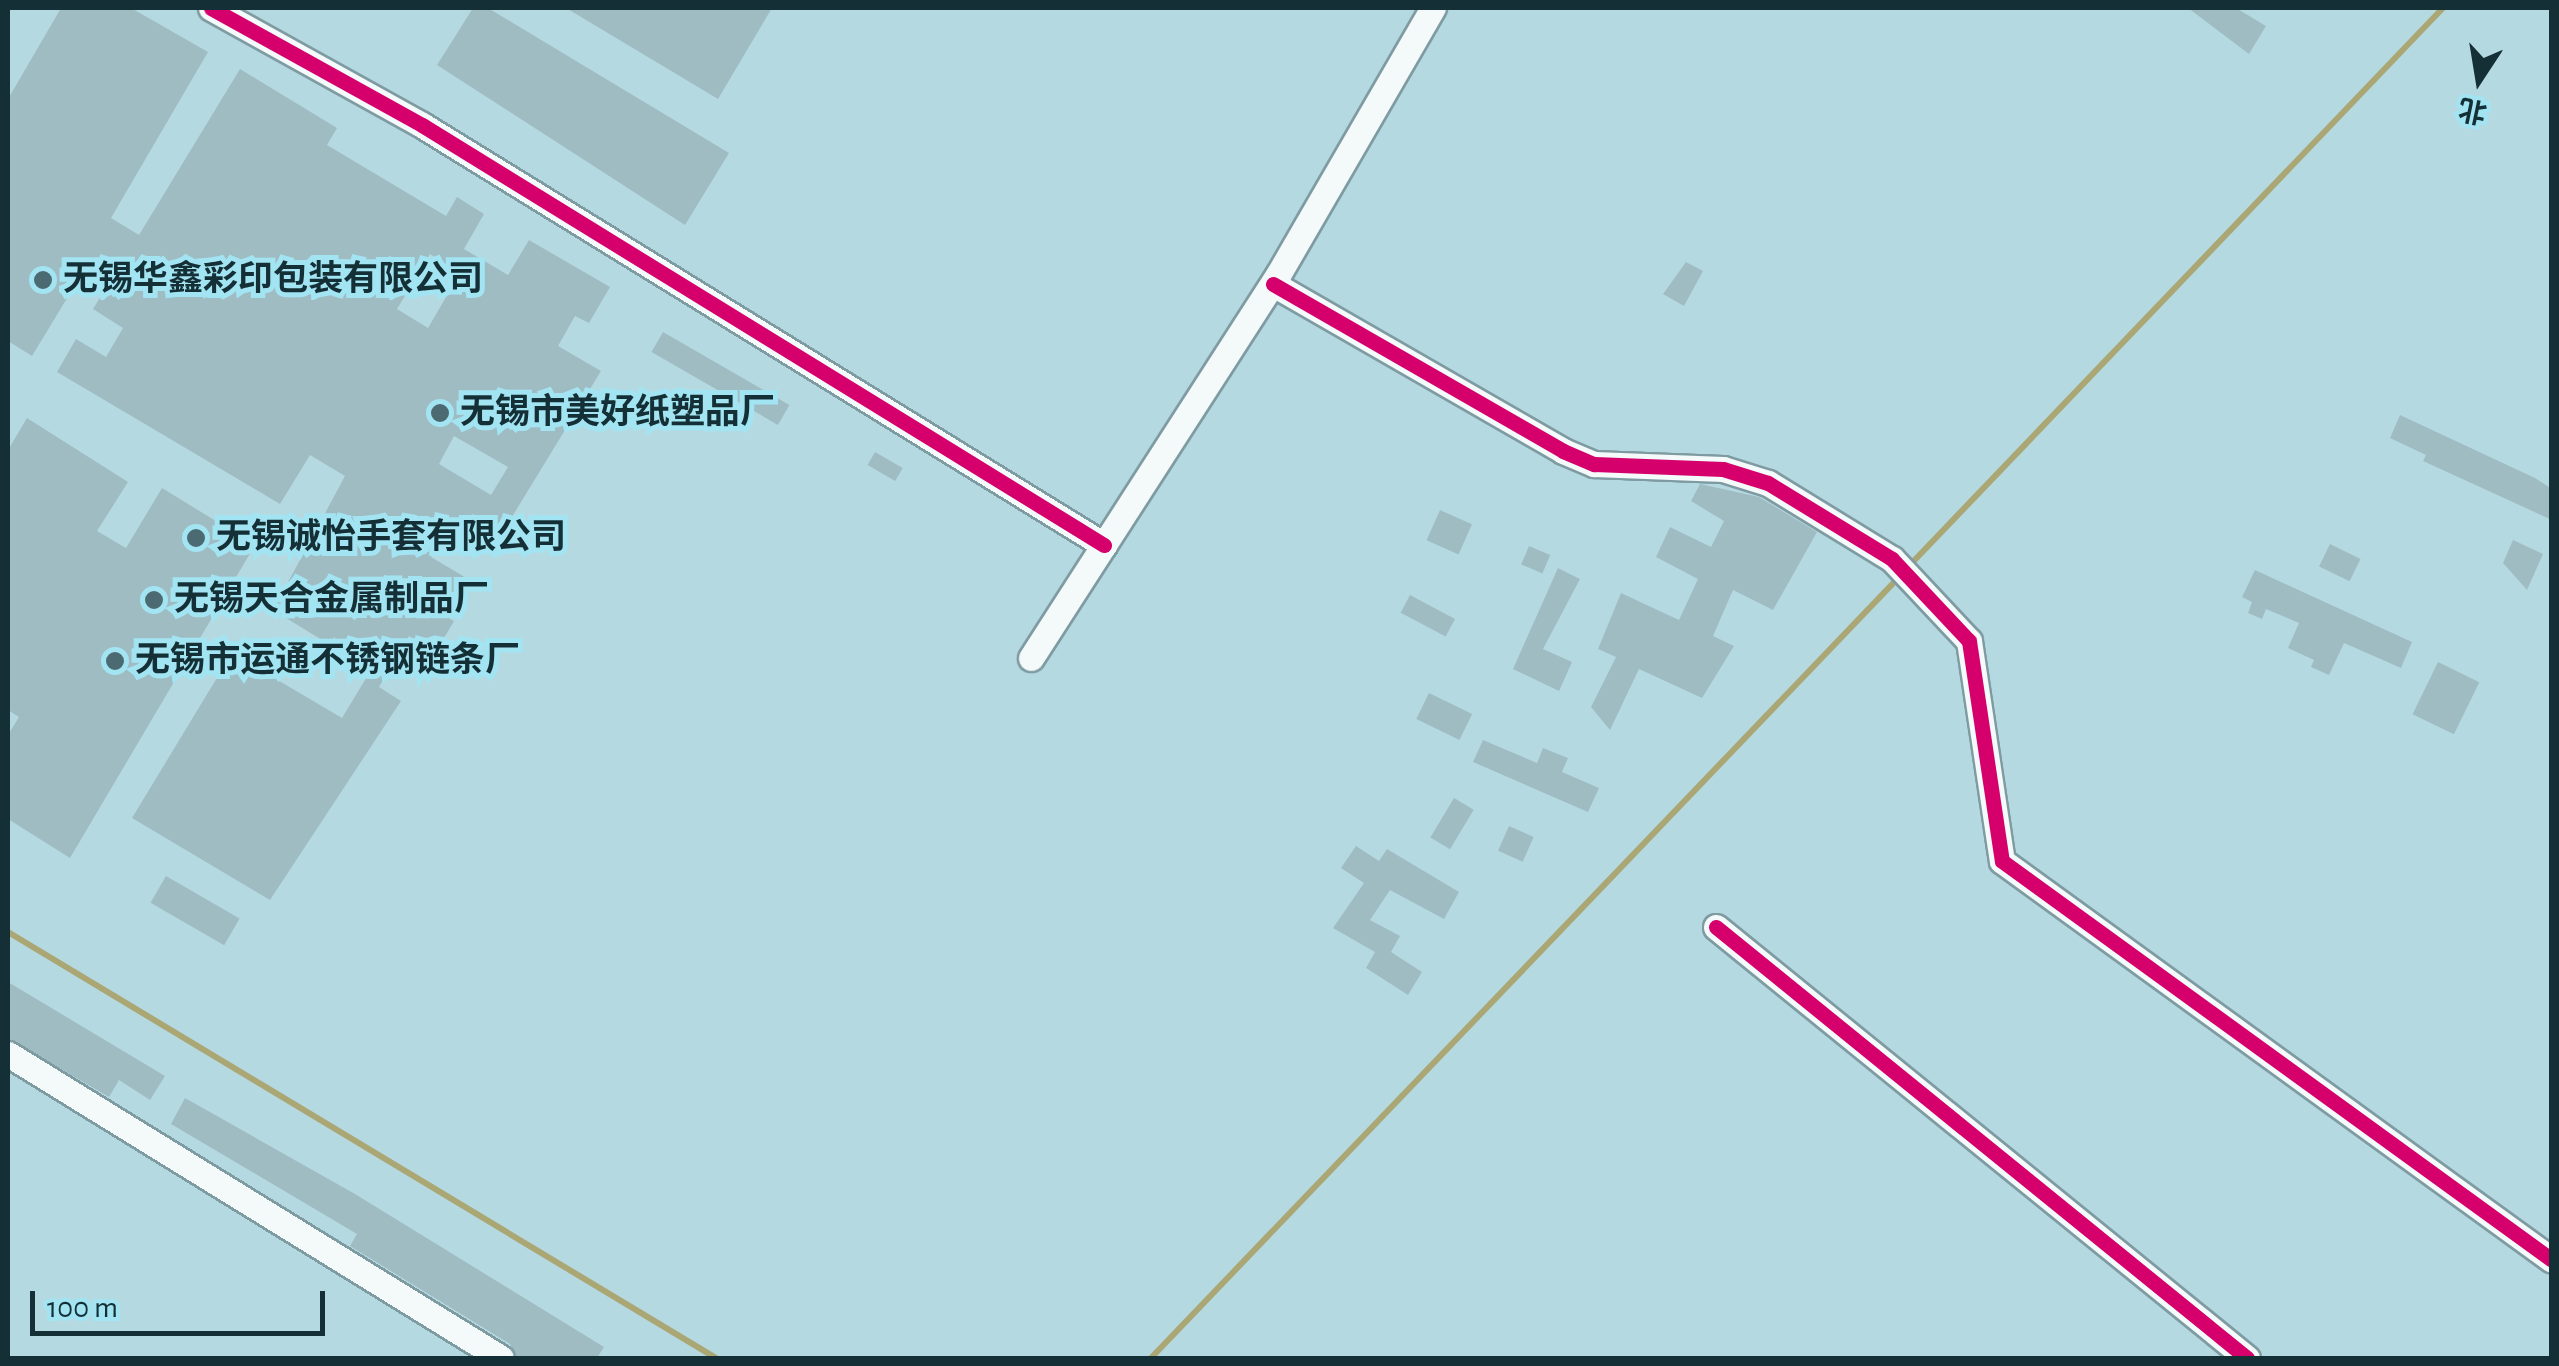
<!DOCTYPE html>
<html>
<head>
<meta charset="utf-8">
<style>
	body { margin:0 }
	#map { position:relative; width:2559px; height:1366px; overflow:hidden; background:#b5d9e1; font-family:"Alegreya Sans","Noto Sans SC",sans-serif }
	div>[style] { position:absolute }
	.stream>* { height:6px; margin:-3px; padding:0 3px; transform-origin:3px; border-radius:3px; background:#aaa775 }
	.building>* { inset:0; background:#a0bcc3; transform-origin:0 0 }
	.roads { filter:drop-shadow(2px 0 #7f9ba2) drop-shadow(-2px 0 #7f9ba2) drop-shadow(0 2px #7f9ba2) drop-shadow(0 -2px #7f9ba2) }
	.minor>* { height:25px; margin:-12.5px; padding:0 12.5px; transform-origin:12.5px; border-radius:12.5px; background:#f4f9fa }
	.cycleway>* { height:15px; margin:-7.5px; padding:0 7.5px; transform-origin:7.5px; border-radius:7.5px; background:#d6006c }
	.dots>* { width:28px; height:28px; translate:-50% -50%; box-sizing:border-box; border:5px solid #a3e4f3; border-radius:50% }
	span { translate:-50% -50%; white-space:nowrap; text-align:center; line-height:1.15; -webkit-text-stroke:10px #a3e4f3; paint-order:stroke }
	.poi-label { font-size:35px; color:#142f35; font-weight:700 }
	.left { translate:0 -50%; text-align:left }
	.frame { position:absolute; inset:0; border:10px solid #142f35; pointer-events:none }
	.north { position:absolute; left:2429px; top:30px; width:100px; height:100px; -webkit-text-stroke:8px #a3e4f3; paint-order:stroke; rotate:192deg; font-size:28px; font-weight:700; line-height:40px; text-align:center; color:#142f35 }
	.north::after { content:''; display:block; margin:auto; width:35px; height:45px; background:#142f35; clip-path:polygon(50% 0,100% 100%,50% 72%,0 100%) }
	.scale { position:absolute; left:30px; top:1291px; width:295px; height:45px; box-sizing:border-box; border:5px solid #142f35; border-top:0; padding-left:12px; font-size:30px; line-height:35px; white-space:nowrap; color:#142f35; -webkit-text-stroke:8px #a3e4f3; paint-order:stroke }
</style>
</head>
<body>
<div id="map">
	<div class="stream">
		<div style="left:1908px;top:567px;width:774px;rotate:-46.26deg"></div>
		<div style="left:8px;top:932px;width:826px;rotate:31.04deg"></div>
		<div style="left:1151px;top:1358px;width:1083px;rotate:-46.23deg"></div>
	</div>
	<div class="building">
		<div style="clip-path:polygon(evenodd,61px 8px,131px 8px,208px 52px,111px 218px,139px 235px,240px 69px,337px 128px,327px 145px,446px 216px,457px 197px,484px 214px,464px 249px,508px 275px,529px 240px,610px 287px,589px 323px,575px 316px,558px 346px,601px 371px,493px 548px,451px 523px,431px 557px,468px 579px,445px 616px,454px 621px,436px 652px,409px 636px,379px 687px,401px 701px,270px 900px,132px 818px,232px 653px,342px 718px,371px 670px,273px 610px,345px 476px,310px 455px,280px 504px,57px 372px,76px 339px,106px 357px,123px 328px,93px 309px,110px 281px,86px 267px,32px 356px,8px 341px,8px 99px,61px 8px,430px 254px,460px 273px,428px 328px,397px 309px,430px 254px,61px 8px,454px 436px,508px 467px,491px 495px,439px 464px,454px 436px)"></div>
		<div style="clip-path:polygon(473px 8px,488px 8px,729px 153px,685px 225px,437px 65px)"></div>
		<div style="clip-path:polygon(566px 8px,772px 8px,718px 99px)"></div>
		<div style="clip-path:polygon(2188px 8px,2236px 8px,2266px 26px,2249px 54px)"></div>
		<div style="clip-path:polygon(1686px 262px,1703px 271px,1684px 306px,1663px 294px)"></div>
		<div style="left:663px;top:332px;width:146px;height:23px;rotate:30deg"></div>
		<div style="clip-path:polygon(2400px 415px,2535px 478px,2552px 489px,2552px 520px,2423px 461px,2426px 455px,2390px 438px)"></div>
		<div style="clip-path:polygon(27px 418px,128px 482px,97px 531px,126px 548px,162px 488px,255px 545px,70px 858px,8px 819px,8px 735px,19px 717px,8px 710px,8px 450px)"></div>
		<div style="left:875px;top:452px;width:32px;height:15px;rotate:30deg"></div>
		<div style="clip-path:polygon(1700px 484px,1759px 497px,1817px 532px,1773px 610px,1733px 590px,1713px 636px,1734px 646px,1702px 698px,1639px 669px,1610px 730px,1591px 707px,1616px 657px,1598px 649px,1621px 593px,1679px 620px,1698px 579px,1656px 557px,1670px 527px,1711px 547px,1724px 521px,1691px 501px)"></div>
		<div style="left:1440px;top:510px;width:35px;height:33px;rotate:24deg"></div>
		<div style="clip-path:polygon(2513px 540px,2543px 554px,2527px 590px,2503px 563px)"></div>
		<div style="left:2330px;top:544px;width:34px;height:25px;rotate:26deg"></div>
		<div style="left:1529px;top:546px;width:23px;height:20px;rotate:23deg"></div>
		<div style="clip-path:polygon(1558px 568px,1580px 579px,1543px 649px,1572px 662px,1559px 691px,1513px 669px)"></div>
		<div style="clip-path:polygon(2255px 570px,2412px 642px,2401px 668px,2344px 643px,2329px 675px,2311px 667px,2314px 660px,2288px 648px,2299px 623px,2266px 609px,2262px 619px,2248px 613px,2252px 602px,2242px 597px)"></div>
		<div style="left:1410px;top:595px;width:51px;height:20px;rotate:28deg"></div>
		<div style="left:2438px;top:662px;width:46px;height:58px;rotate:26deg"></div>
		<div style="left:1429px;top:693px;width:48px;height:29px;rotate:26deg"></div>
		<div style="clip-path:polygon(1483px 740px,1537px 763px,1543px 748px,1568px 758px,1562px 772px,1599px 788px,1588px 812px,1473px 762px)"></div>
		<div style="left:1454px;top:798px;width:23px;height:46px;rotate:31deg"></div>
		<div style="left:1509px;top:826px;width:27px;height:27px;rotate:24deg"></div>
		<div style="clip-path:polygon(1356px 846px,1379px 861px,1387px 849px,1459px 892px,1444px 919px,1390px 890px,1370px 920px,1400px 936px,1391px 952px,1422px 972px,1408px 995px,1366px 968px,1375px 952px,1333px 928px,1364px 883px,1341px 868px)"></div>
		<div style="left:166px;top:876px;width:85px;height:31px;rotate:30deg"></div>
		<div style="clip-path:polygon(8px 982px,165px 1076px,150px 1100px,119px 1080px,109px 1097px,8px 1038px)"></div>
		<div style="clip-path:polygon(185px 1098px,355px 1194px,604px 1347px,597px 1358px,517px 1358px,510px 1344px,350px 1246px,357px 1234px,171px 1124px)"></div>
	</div>
	<div class="roads">
		<div class="minor">
			<div style="left:211px;top:8px;width:241px;rotate:29deg"></div>
			<div style="left:422px;top:125px;width:801px;rotate:31.63deg"></div>
			<div style="left:1273px;top:284px;width:335px;rotate:29.9deg"></div>
			<div style="left:1563px;top:451px;width:34px;rotate:23deg"></div>
			<div style="left:1594px;top:464px;width:129px;rotate:2.2deg"></div>
			<div style="left:1723px;top:469px;width:47px;rotate:17.3deg"></div>
			<div style="left:1768px;top:483px;width:145px;rotate:31.5deg"></div>
			<div style="left:1892px;top:559px;width:112px;rotate:46.8deg"></div>
			<div style="left:1969px;top:641px;width:222px;rotate:81.5deg"></div>
			<div style="left:2002px;top:861px;width:679px;rotate:35.96deg"></div>
			<div style="left:1031px;top:658px;width:456px;rotate:-57.2deg"></div>
			<div style="left:1278px;top:275px;width:309px;rotate:-59.9deg"></div>
			<div style="left:1716px;top:927px;width:684px;rotate:39.07deg"></div>
			<div style="left:8px;top:1054px;width:579px;rotate:31.66deg"></div>
		</div>
	</div>
	<div class="cycleway">
		<div style="left:211px;top:8px;width:241px;rotate:29deg"></div>
		<div style="left:422px;top:125px;width:801px;rotate:31.63deg"></div>
		<div style="left:1273px;top:284px;width:335px;rotate:29.9deg"></div>
		<div style="left:1563px;top:451px;width:34px;rotate:23deg"></div>
		<div style="left:1594px;top:464px;width:129px;rotate:2.2deg"></div>
		<div style="left:1723px;top:469px;width:47px;rotate:17.3deg"></div>
		<div style="left:1768px;top:483px;width:145px;rotate:31.5deg"></div>
		<div style="left:1892px;top:559px;width:112px;rotate:46.8deg"></div>
		<div style="left:1969px;top:641px;width:222px;rotate:81.5deg"></div>
		<div style="left:2002px;top:861px;width:679px;rotate:35.96deg"></div>
		<div style="left:1716px;top:927px;width:684px;rotate:39.07deg"></div>
	</div>
	<div class="dots">
		<div style="left:43px;top:280px;background:#4c6a71"></div>
		<div style="left:440px;top:413px;background:#4c6a71"></div>
		<div style="left:196px;top:538px;background:#4c6a71"></div>
		<div style="left:154px;top:600px;background:#4c6a71"></div>
		<div style="left:115px;top:661px;background:#4c6a71"></div>
	</div>
	<div class="poi-label">
		<span class="left" style="left:63px;top:280px">无锡华鑫彩印包装有限公司</span>
		<span class="left" style="left:460px;top:413px">无锡市美好纸塑品厂</span>
		<span class="left" style="left:216px;top:538px">无锡诚怡手套有限公司</span>
		<span class="left" style="left:174px;top:600px">无锡天合金属制品厂</span>
		<span class="left" style="left:135px;top:661px">无锡市运通不锈钢链条厂</span>
	</div>
	<div class="frame"></div>
	<div class="north">北</div>
	<div class="scale">100 m</div>
</div>
</body>
</html>
